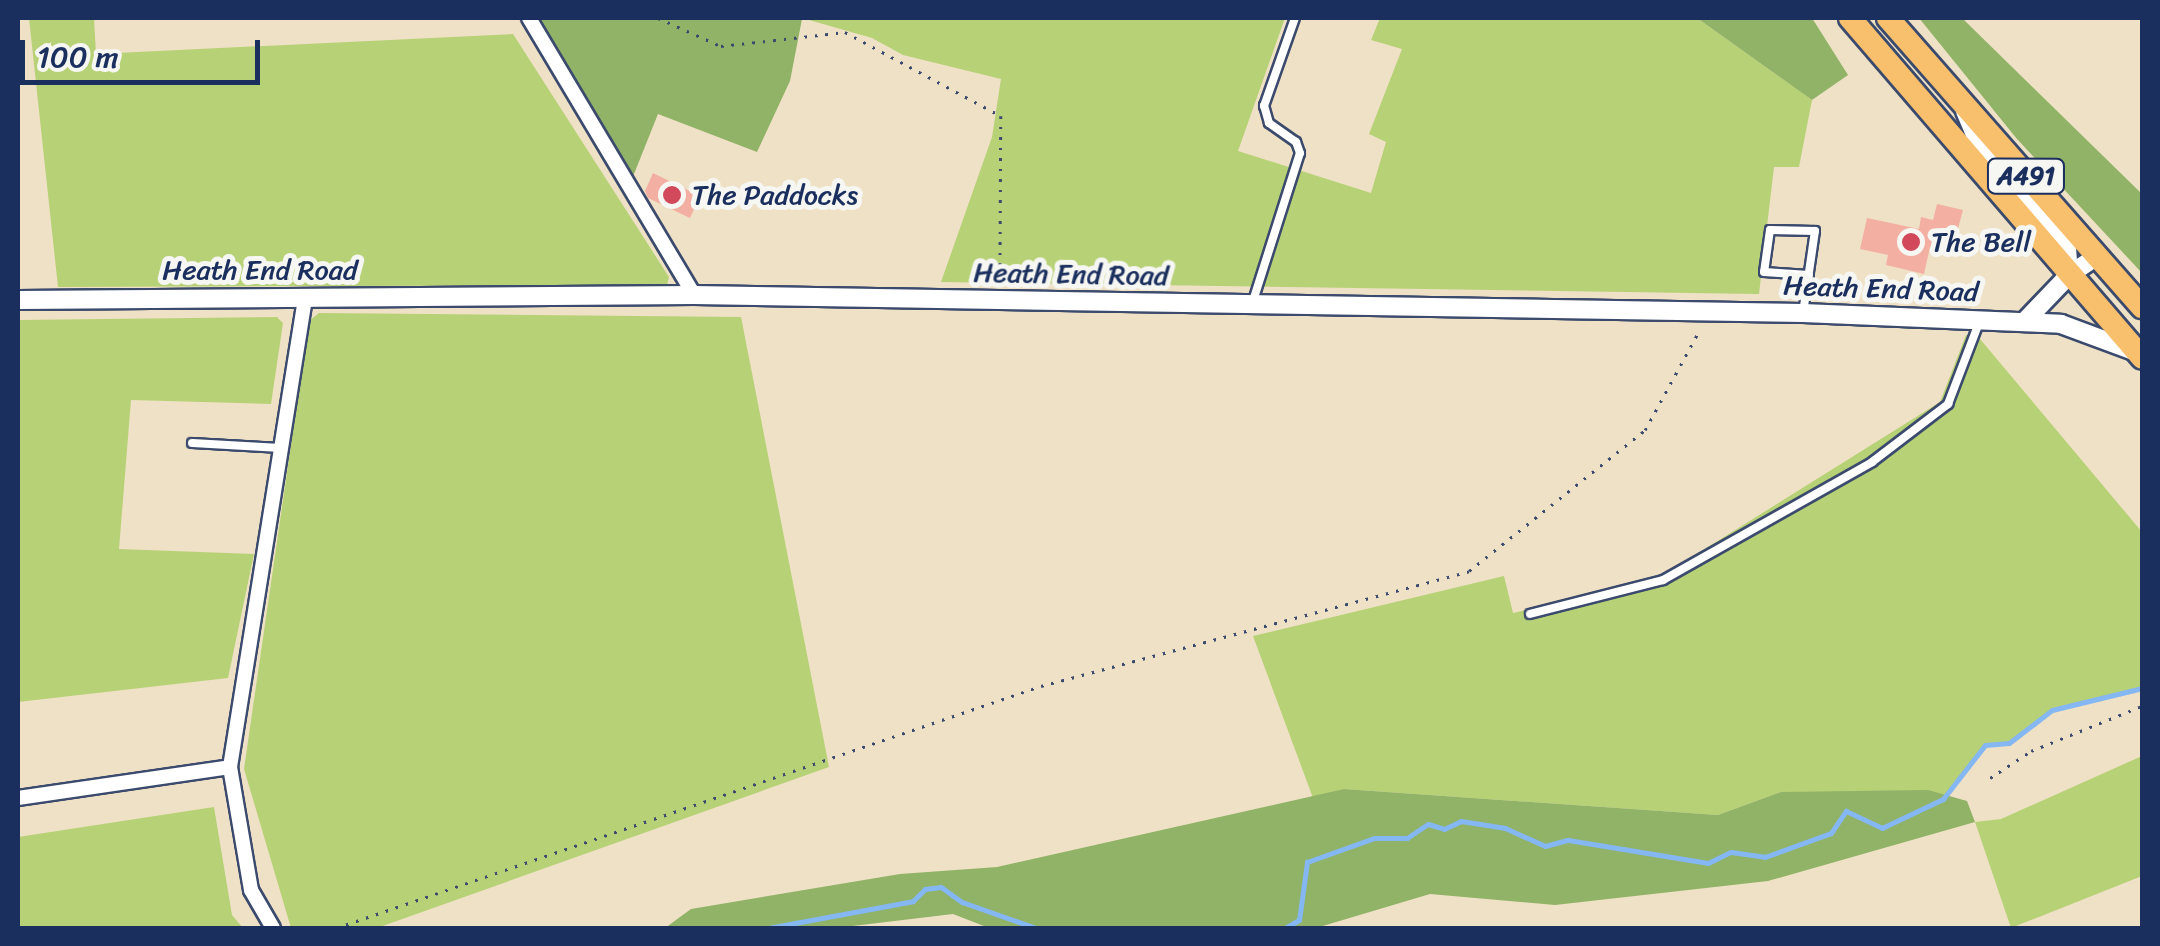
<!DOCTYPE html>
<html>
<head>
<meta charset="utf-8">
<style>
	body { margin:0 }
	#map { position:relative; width:2160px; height:946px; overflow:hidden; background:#efe1c5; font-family:Sriracha,sans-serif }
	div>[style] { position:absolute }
	.green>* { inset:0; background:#b7d176 }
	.forest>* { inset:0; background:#91b367 }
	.stream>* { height:5px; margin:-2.5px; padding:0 2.5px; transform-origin:2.5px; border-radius:2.5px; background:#85b7f2 }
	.building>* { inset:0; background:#f3afa2 }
	.path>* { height:2.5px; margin-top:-1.25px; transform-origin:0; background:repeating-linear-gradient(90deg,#3b4a6d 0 2.5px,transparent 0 10.5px) }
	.roads { filter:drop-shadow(2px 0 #3b4a6d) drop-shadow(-2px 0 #3b4a6d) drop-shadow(0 2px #3b4a6d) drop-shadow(0 -2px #3b4a6d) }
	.service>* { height:8px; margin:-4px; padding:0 4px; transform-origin:4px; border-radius:4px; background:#fff }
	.minor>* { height:14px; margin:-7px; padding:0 7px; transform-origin:7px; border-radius:7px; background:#fff }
	.tertiary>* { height:18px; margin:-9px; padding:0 9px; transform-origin:9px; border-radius:9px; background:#fff }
	.trunk>* { height:22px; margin:-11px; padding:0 11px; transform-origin:11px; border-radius:11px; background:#f8bf6c }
	.dots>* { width:28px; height:28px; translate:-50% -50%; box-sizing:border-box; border:5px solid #f6f6f2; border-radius:50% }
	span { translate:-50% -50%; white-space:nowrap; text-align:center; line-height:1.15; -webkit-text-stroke:10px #f6f6f2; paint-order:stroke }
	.shield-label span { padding:2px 8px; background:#f6f6f2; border:2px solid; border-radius:8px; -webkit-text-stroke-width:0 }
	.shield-label { font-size:25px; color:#1b2f5e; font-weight:700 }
	.poi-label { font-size:28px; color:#1b2f5e }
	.left { translate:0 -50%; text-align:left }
	.street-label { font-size:28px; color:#1b2f5e }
	.frame { position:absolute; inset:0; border:20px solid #1b2f5e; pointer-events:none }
	.scale { position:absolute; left:20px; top:40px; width:240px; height:45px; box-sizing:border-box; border:5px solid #1b2f5e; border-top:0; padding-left:12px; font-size:30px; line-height:35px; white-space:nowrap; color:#1b2f5e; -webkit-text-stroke:8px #f6f6f2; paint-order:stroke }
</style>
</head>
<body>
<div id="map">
	<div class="green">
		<div style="clip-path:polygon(29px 18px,94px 18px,96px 54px,513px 34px,669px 277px,667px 285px,58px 287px)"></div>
		<div style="clip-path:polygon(802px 18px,1285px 18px,1238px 151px,1371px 193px,1386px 142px,1369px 134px,1402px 49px,1371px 40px,1380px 18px,1697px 18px,1812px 100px,1799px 167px,1774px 167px,1759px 294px,941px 282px,992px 137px,1001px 79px,903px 55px,872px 38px)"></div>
		<div style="clip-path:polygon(319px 313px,741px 317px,829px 767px,377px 928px,291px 928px,244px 769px,309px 321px)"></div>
		<div style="clip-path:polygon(277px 317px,283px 323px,271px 404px,131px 400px,119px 549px,254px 554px,228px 678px,18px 702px,18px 320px)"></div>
		<div style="clip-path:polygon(1966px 335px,1980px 339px,2142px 532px,2142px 688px,2052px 710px,2009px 743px,1985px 745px,1946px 795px,1781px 792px,1718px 815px,1344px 789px,1313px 798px,1253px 636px,1504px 576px,1513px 613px,1652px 582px,1940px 402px)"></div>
		<div style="clip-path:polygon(2142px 756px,2142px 876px,2011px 928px,1975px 822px,2001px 819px)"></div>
		<div style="clip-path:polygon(214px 807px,232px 915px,243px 928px,18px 928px,18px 837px)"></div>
	</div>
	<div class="forest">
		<div style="clip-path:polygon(537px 18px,802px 18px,802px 19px,790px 81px,757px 152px,658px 114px,632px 179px)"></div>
		<div style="clip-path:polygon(1697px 18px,1812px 18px,1848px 75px,1812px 100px)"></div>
		<div style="clip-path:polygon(1919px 18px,1962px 18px,2142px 194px,2142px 273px,2017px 139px)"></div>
		<div style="clip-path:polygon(1344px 789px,1718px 815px,1781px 792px,1928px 790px,1967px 801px,1975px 822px,1768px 881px,1555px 905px,1430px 894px,1316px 928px,989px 928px,953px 914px,836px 928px,665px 928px,691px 909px,900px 874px,997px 867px)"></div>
	</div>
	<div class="stream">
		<div style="left:768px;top:928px;width:147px;rotate:-10.5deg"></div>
		<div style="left:913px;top:901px;width:17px;rotate:-45deg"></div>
		<div style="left:925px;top:889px;width:16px;rotate:-7deg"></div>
		<div style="left:941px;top:887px;width:26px;rotate:36deg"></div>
		<div style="left:962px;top:902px;width:78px;rotate:19.4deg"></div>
		<div style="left:1244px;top:928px;width:11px"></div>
		<div style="left:1285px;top:928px;width:16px;rotate:-30deg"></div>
		<div style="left:1299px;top:920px;width:59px;rotate:-82.1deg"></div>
		<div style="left:1307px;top:862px;width:71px;rotate:-19.7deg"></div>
		<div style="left:1374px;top:838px;width:33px"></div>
		<div style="left:1407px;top:838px;width:25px;rotate:-34deg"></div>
		<div style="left:1428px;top:824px;width:17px;rotate:17deg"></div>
		<div style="left:1444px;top:829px;width:19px;rotate:-25deg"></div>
		<div style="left:1461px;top:821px;width:45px;rotate:9deg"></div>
		<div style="left:1505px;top:828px;width:44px;rotate:24.2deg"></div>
		<div style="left:1545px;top:846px;width:24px;rotate:-15deg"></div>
		<div style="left:1568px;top:840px;width:142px;rotate:9.3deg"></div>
		<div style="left:1708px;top:863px;width:25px;rotate:-26deg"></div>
		<div style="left:1731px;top:852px;width:34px;rotate:8deg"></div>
		<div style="left:1765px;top:857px;width:70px;rotate:-20deg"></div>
		<div style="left:1831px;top:833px;width:27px;rotate:-56deg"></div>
		<div style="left:1846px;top:811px;width:40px;rotate:25deg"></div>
		<div style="left:1882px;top:828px;width:68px;rotate:-25.4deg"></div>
		<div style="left:1943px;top:799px;width:68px;rotate:-52.1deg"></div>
		<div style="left:1985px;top:745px;width:24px;rotate:-5deg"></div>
		<div style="left:2009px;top:743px;width:54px;rotate:-37.5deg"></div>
		<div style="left:2052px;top:710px;width:93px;rotate:-13.7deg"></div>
	</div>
	<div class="building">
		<div style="clip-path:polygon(653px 173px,700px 196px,690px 218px,648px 198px,645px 191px)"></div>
		<div style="clip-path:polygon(1937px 204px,1963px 210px,1956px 236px,1962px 237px,1958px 253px,1930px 247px,1924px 274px,1886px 265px,1888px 255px,1860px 249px,1867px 218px,1919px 229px,1921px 217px,1933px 220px)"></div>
	</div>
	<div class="path">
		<div style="left:658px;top:18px;width:69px;rotate:24deg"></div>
		<div style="left:721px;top:46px;width:125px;rotate:-6.4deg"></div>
		<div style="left:845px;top:32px;width:177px;rotate:28.3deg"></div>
		<div style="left:1001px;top:116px;width:168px;rotate:90.3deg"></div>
		<div style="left:1990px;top:778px;width:49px;rotate:-33.4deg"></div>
		<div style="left:2031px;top:751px;width:120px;rotate:-22.1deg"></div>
		<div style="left:336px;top:928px;width:745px;rotate:-18.95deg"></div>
		<div style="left:1041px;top:686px;width:443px;rotate:-15deg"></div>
		<div style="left:1469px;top:571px;width:226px;rotate:-38.7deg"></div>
		<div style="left:1645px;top:430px;width:113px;rotate:-61.4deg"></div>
	</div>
	<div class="roads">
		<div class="service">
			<div style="left:1253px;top:301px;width:155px;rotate:-72.4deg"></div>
			<div style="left:1300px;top:153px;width:12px;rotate:-110deg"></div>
			<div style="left:1296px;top:142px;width:33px;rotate:-145deg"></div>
			<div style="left:1269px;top:123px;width:18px;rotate:-106deg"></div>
			<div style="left:1264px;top:106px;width:93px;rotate:-70.6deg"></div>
			<div style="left:1803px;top:313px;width:83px;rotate:-81.7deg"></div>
			<div style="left:1815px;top:231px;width:45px;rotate:-178.7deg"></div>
			<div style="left:1770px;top:230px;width:42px;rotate:98.1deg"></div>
			<div style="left:1764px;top:272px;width:45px;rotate:3.8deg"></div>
			<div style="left:192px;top:443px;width:89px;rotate:3.2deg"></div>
			<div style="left:1530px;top:614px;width:137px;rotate:-14.3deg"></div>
			<div style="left:1663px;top:580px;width:240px;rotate:-29.4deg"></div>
			<div style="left:1872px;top:462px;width:96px;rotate:-37.3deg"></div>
			<div style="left:1948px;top:404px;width:90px;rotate:-69.1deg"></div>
		</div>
		<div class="minor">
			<div style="left:529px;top:18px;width:322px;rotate:59.2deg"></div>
			<div style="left:18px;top:798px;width:214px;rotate:-8.3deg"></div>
			<div style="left:273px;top:928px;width:44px;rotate:-120.1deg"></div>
			<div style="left:251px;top:890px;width:125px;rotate:-99.7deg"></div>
			<div style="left:230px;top:767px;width:476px;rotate:-80.9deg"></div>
		</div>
		<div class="tertiary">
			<div style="left:1965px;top:111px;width:34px;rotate:67deg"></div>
			<div style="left:1978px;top:142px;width:138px;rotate:50deg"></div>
			<div style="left:2067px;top:248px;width:27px;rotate:86deg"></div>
			<div style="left:18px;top:300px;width:676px;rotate:-0.42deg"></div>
			<div style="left:694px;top:295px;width:1109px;rotate:0.93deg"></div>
			<div style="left:1803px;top:313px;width:258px;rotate:2.4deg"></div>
			<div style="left:2061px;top:324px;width:75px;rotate:20.4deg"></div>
			<div style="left:2026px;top:320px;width:62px;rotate:-46.3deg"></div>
			<div style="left:2069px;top:275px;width:32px;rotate:-34deg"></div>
		</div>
		<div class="trunk">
			<div style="left:1850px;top:18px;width:448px;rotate:49.3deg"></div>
			<div style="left:1888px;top:18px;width:385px;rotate:48.7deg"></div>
		</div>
	</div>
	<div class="dots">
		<div style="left:672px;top:195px;background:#d1495b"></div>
		<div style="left:1911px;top:242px;background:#d1495b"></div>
	</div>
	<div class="shield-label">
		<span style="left:2026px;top:176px">A491</span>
	</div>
	<div class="poi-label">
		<span class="left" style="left:692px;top:195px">The Paddocks</span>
		<span class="left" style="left:1931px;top:242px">The Bell</span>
	</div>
	<div class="street-label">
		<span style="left:260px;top:270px">Heath End Road</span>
		<span style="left:1071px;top:274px;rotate:1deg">Heath End Road</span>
		<span style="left:1881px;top:289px;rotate:2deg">Heath End Road</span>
	</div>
	<div class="frame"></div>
	<div class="scale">100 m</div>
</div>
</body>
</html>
